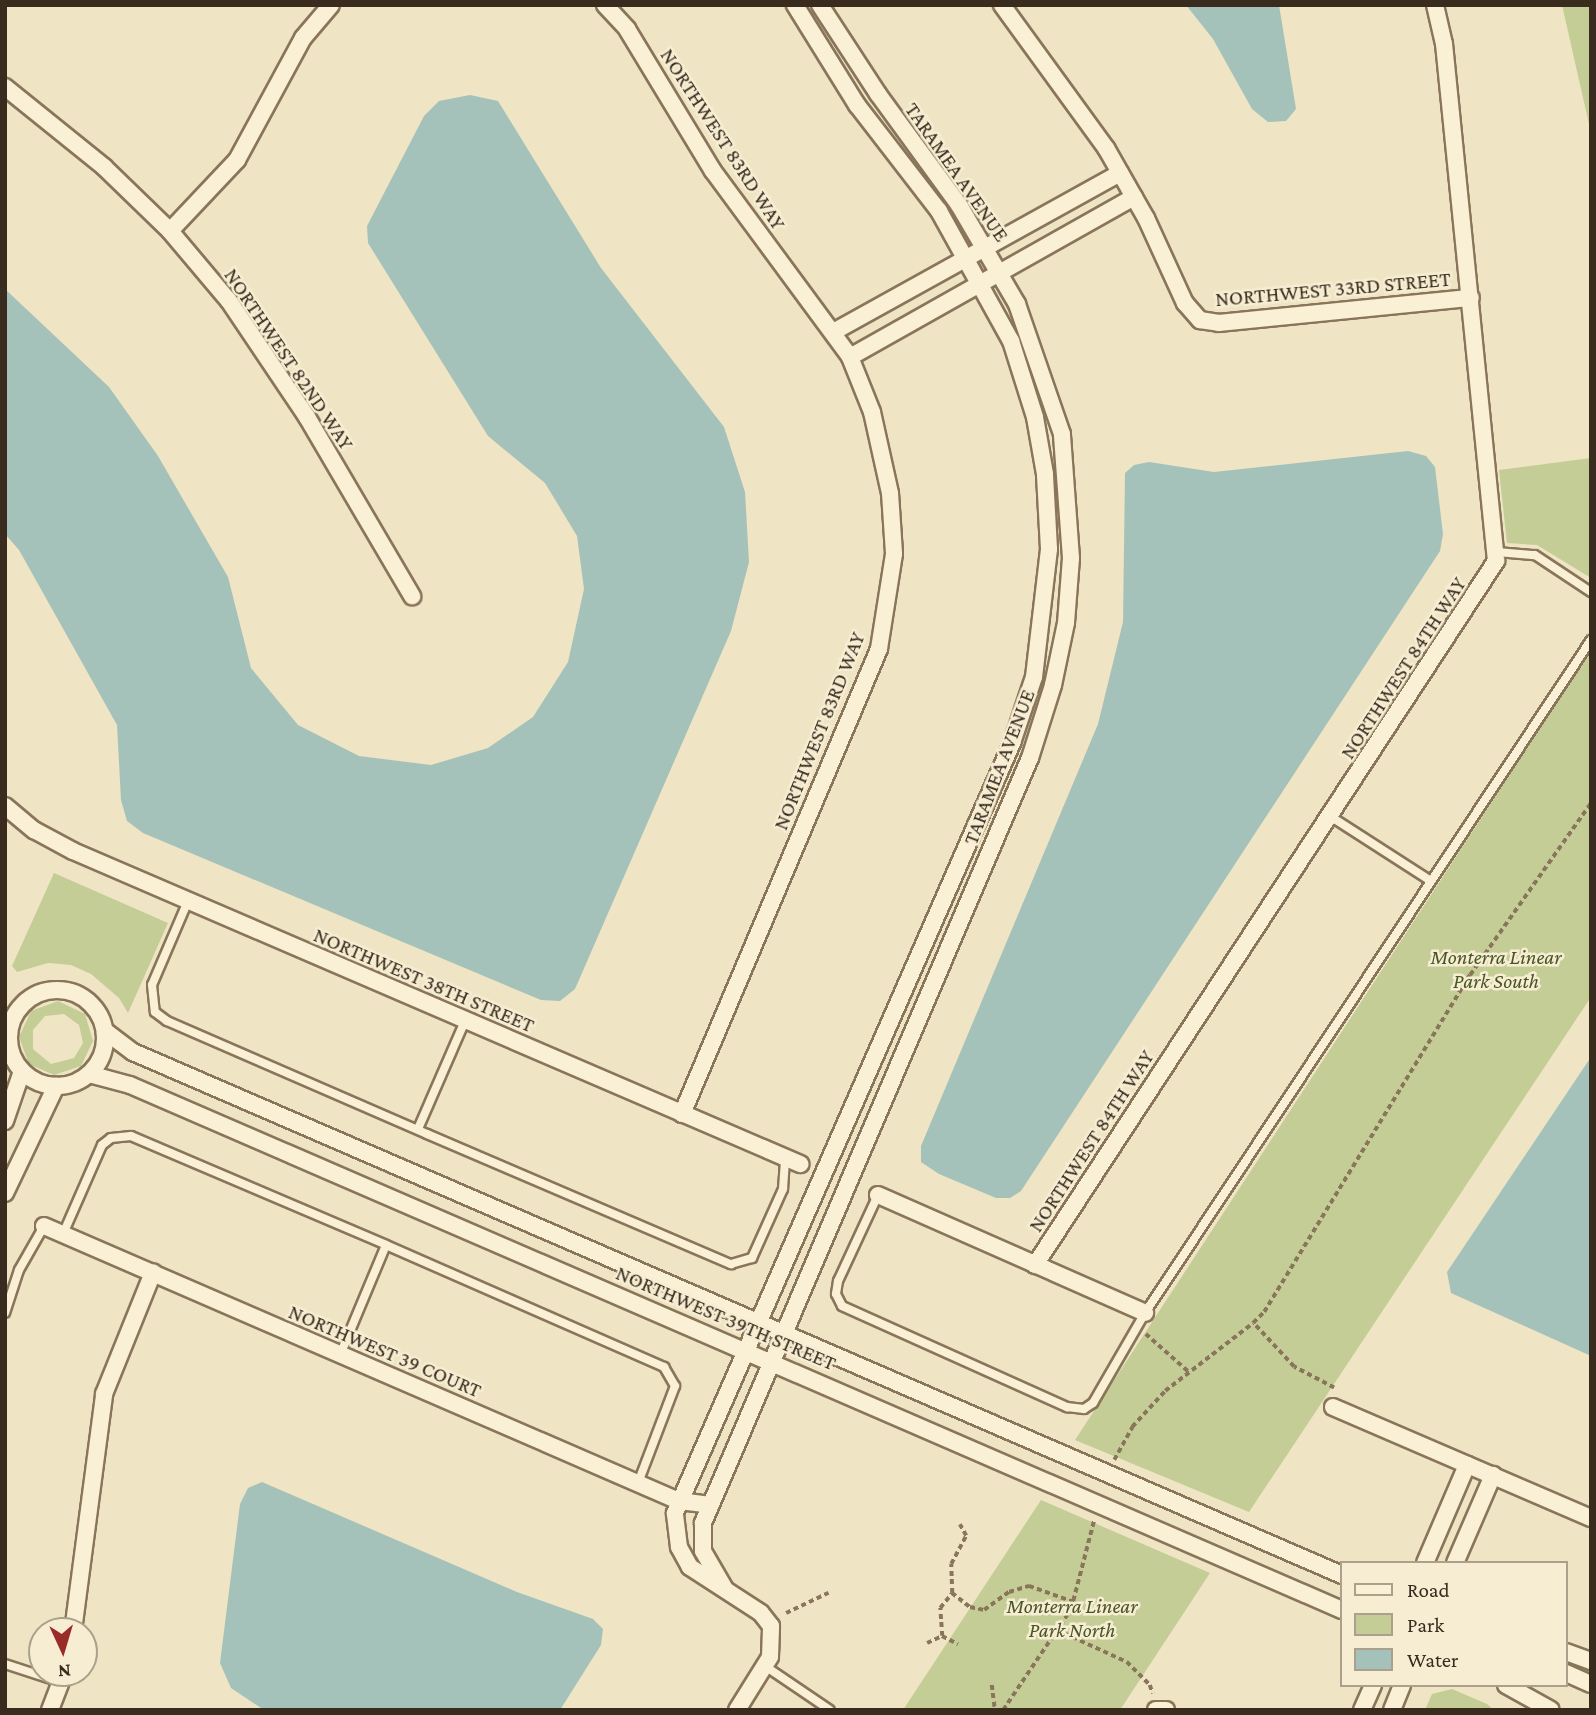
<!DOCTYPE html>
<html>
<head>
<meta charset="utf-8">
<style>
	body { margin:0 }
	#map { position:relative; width:1596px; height:1715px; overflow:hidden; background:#efe4c3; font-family:"Crimson Pro",serif }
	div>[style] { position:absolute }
	.green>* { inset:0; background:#c5cd97 }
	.water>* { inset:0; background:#a5c2ba }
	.path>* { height:3.5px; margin-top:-1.75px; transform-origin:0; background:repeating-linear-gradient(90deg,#897559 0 5px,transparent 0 8.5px) }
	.roads { filter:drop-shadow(2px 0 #897559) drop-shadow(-2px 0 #897559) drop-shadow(0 2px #897559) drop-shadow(0 -2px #897559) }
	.service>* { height:8px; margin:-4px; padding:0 4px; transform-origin:4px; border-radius:4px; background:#f9f0d6 }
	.minor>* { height:16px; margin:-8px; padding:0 8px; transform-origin:8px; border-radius:8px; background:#f9f0d6 }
	.minor>.ring { margin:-8px; padding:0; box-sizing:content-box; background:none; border:16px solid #f9f0d6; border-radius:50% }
	span { translate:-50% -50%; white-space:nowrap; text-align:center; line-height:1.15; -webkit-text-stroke:5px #f6edd3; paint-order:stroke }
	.street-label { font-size:21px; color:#392c1e }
	.park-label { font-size:21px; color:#475624; font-style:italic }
	.frame { position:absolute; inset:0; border:7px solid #392c1e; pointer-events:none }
	.legend { position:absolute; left:1340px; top:1561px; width:228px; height:126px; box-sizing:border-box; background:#f6edd3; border:2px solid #aaa08b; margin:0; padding:9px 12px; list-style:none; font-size:21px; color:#392c1e }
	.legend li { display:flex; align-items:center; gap:14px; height:35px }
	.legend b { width:35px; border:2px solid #aaa08b }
	.north { position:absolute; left:28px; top:1617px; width:70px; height:70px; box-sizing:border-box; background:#f6edd3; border:2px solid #aaa08b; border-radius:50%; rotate:176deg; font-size:19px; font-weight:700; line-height:28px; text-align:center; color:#392c1e }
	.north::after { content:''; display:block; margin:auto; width:24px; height:32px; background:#992c28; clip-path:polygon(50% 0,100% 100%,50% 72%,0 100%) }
</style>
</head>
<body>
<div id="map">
	<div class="green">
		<div style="clip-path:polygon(1562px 5px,1591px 5px,1591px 133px)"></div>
		<div style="clip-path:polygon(1591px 458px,1591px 578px,1537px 545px,1507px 543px,1499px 470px)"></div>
		<div style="clip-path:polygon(1591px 650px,1591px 997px,1249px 1512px,1075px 1440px)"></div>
		<div style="clip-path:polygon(54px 873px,168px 923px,128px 1013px,119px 998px,91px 974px,71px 965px,48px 963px,17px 972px,12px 966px)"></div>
		<div style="clip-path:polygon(evenodd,58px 1001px,85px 1014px,93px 1041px,81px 1066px,54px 1075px,29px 1064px,19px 1037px,31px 1011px,58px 1001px,64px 1014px,79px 1025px,83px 1043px,74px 1058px,51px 1064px,33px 1049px,33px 1030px,45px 1016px,64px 1014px)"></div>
		<div style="clip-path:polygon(1041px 1500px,1210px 1573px,1120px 1710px,903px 1710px)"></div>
		<div style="clip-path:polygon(1452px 1689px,1487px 1704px,1494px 1710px,1425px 1710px,1432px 1694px)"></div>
	</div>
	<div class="water">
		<div style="clip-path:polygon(1186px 5px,1279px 5px,1296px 109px,1286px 121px,1268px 122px,1252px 109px,1213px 39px)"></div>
		<div style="clip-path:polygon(470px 95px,498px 101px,601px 268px,724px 427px,745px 492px,749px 562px,731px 631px,575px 989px,560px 1001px,541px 1000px,143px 833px,127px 821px,121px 800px,117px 725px,19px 550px,5px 534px,5px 289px,109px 387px,158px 456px,228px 577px,251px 668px,298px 725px,359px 756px,431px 765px,488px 748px,533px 717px,568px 662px,584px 589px,577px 536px,545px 483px,488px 436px,368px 243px,367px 226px,424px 116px,439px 101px)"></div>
		<div style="clip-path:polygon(1408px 451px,1426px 456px,1435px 467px,1443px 534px,1440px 551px,1021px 1191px,1010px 1198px,996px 1198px,939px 1174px,921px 1162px,921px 1146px,1098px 724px,1123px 622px,1125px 473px,1134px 465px,1149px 462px,1214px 472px)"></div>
		<div style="clip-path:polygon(1591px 1057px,1591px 1356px,1451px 1293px,1447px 1272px)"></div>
		<div style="clip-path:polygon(262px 1482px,517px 1592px,593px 1619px,603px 1629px,601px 1645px,560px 1710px,264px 1710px,231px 1688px,220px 1663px,240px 1504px,248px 1488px)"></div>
	</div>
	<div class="path">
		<div style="left:1146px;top:1334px;width:57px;rotate:41.5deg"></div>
		<div style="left:1334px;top:1388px;width:45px;rotate:-152.3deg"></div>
		<div style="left:1294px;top:1367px;width:60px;rotate:-133deg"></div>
		<div style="left:1253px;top:1323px;width:16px;rotate:-45deg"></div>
		<div style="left:1264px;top:1312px;width:395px;rotate:-58.6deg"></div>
		<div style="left:1470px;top:975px;width:210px;rotate:-54.9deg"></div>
		<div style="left:1114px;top:1460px;width:38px;rotate:-61deg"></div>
		<div style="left:1132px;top:1427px;width:49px;rotate:-47.5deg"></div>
		<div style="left:1165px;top:1391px;width:111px;rotate:-37.7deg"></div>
		<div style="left:952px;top:1593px;width:23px;rotate:38deg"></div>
		<div style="left:970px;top:1607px;width:14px;rotate:12deg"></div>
		<div style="left:984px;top:1610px;width:31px;rotate:-36deg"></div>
		<div style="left:1009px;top:1592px;width:21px;rotate:-17deg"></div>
		<div style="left:1029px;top:1586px;width:48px;rotate:19.6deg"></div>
		<div style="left:786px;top:1613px;width:47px;rotate:-25.5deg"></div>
		<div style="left:1057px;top:1630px;width:77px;rotate:24.6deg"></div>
		<div style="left:1127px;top:1662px;width:33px;rotate:45deg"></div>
		<div style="left:1150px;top:1685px;width:9px;rotate:72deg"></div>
		<div style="left:942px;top:1636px;width:18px;rotate:27deg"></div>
		<div style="left:927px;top:1643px;width:17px;rotate:-25deg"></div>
		<div style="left:942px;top:1636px;width:28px;rotate:-94deg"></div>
		<div style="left:940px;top:1608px;width:19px;rotate:-51deg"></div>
		<div style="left:952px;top:1593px;width:29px;rotate:-92deg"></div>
		<div style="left:951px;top:1564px;width:32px;rotate:-62deg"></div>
		<div style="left:966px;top:1536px;width:13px;rotate:-119deg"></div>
		<div style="left:992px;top:1685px;width:25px;rotate:83deg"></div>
		<div style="left:1003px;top:1710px;width:122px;rotate:-56deg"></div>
		<div style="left:1071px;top:1609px;width:92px;rotate:-75.5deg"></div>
	</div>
	<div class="roads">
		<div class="service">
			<div style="left:1497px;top:552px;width:38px;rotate:5deg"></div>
			<div style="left:1535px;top:555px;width:67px;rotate:33.5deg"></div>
			<div style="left:1330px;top:816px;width:120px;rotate:32.8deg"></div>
			<div style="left:188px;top:901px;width:91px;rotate:113.2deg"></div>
			<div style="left:152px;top:985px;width:27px;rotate:84deg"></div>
			<div style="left:155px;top:1012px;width:15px;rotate:37deg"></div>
			<div style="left:167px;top:1021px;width:283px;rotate:23.5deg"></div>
			<div style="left:427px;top:1134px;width:331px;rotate:23.2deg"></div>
			<div style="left:731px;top:1264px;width:22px;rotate:-16deg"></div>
			<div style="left:752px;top:1258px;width:76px;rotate:-65.8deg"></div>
			<div style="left:783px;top:1189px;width:31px;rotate:-86deg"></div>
			<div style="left:418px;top:1129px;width:118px;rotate:-66.5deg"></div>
			<div style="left:878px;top:1195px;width:95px;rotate:114.9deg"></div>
			<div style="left:838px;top:1281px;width:13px;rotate:99deg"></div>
			<div style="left:836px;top:1294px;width:13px;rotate:63deg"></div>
			<div style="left:842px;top:1306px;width:247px;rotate:24.2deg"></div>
			<div style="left:1067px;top:1407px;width:17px;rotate:7deg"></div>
			<div style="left:1084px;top:1409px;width:11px;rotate:-34deg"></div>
			<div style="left:1093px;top:1403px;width:104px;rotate:-60deg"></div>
			<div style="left:1145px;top:1313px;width:807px;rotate:-56.47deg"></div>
			<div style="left:63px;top:1234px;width:97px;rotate:-66.3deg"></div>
			<div style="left:102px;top:1145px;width:11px;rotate:-38deg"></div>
			<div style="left:111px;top:1138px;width:20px;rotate:-6deg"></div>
			<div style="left:131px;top:1136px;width:277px;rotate:23.1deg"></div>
			<div style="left:386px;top:1245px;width:304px;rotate:23.7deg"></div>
			<div style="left:664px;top:1367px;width:22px;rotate:60deg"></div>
			<div style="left:675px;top:1386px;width:104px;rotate:110.9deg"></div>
			<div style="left:5px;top:1313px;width:45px;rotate:-72deg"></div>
			<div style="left:19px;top:1270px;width:51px;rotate:-60.4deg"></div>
			<div style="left:340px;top:1355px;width:119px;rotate:-67.3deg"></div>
			<div style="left:5px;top:1664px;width:58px;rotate:18.1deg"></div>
			<div style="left:765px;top:1666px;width:78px;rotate:34.1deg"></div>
		</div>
		<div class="minor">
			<div style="left:605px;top:5px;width:33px;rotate:47deg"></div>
			<div style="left:627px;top:29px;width:166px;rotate:58.8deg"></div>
			<div style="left:713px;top:171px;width:231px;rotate:53.6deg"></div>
			<div style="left:850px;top:357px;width:59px;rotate:68.2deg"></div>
			<div style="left:872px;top:412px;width:83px;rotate:77.5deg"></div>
			<div style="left:890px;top:493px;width:61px;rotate:86.2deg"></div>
			<div style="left:894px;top:554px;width:96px;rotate:99deg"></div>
			<div style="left:879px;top:649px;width:505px;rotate:112.96deg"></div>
			<div style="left:1002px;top:5px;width:177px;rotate:54deg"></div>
			<div style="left:1106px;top:148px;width:81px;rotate:60.3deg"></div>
			<div style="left:1146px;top:218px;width:94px;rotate:65.4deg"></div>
			<div style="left:1185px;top:303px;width:23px;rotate:49deg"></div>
			<div style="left:1200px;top:320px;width:19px;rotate:9deg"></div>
			<div style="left:1219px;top:323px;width:253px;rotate:-5.7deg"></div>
			<div style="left:5px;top:87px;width:127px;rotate:38.9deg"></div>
			<div style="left:104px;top:167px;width:92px;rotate:44.1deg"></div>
			<div style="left:170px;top:231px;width:92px;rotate:49.9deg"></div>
			<div style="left:229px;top:301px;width:140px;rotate:56.1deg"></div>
			<div style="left:307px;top:417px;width:208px;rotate:59.6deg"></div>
			<div style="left:170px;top:231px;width:98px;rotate:-46.7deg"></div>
			<div style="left:237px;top:160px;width:139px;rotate:-61.6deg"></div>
			<div style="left:303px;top:38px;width:43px;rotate:-49.7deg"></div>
			<div style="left:835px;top:331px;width:326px;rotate:-29deg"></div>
			<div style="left:850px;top:357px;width:326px;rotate:-29.4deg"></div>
			<div style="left:5px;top:806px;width:38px;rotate:40deg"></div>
			<div style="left:34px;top:830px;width:44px;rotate:28.3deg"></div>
			<div style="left:73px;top:851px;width:792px;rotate:23.29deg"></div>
			<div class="ring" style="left:9px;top:990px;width:80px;height:80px"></div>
			<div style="left:105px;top:1031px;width:35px;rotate:37deg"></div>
			<div style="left:133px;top:1052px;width:1317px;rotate:23.39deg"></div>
			<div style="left:89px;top:1074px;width:42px;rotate:15deg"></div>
			<div style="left:130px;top:1085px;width:1321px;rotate:23.42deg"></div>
			<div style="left:5px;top:1121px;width:53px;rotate:-71.2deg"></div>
			<div style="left:5px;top:1193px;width:119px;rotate:-64.5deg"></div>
			<div style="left:878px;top:1195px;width:292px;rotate:23.8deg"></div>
			<div style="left:44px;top:1226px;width:692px;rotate:23.42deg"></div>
			<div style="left:679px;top:1501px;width:32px;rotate:7deg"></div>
			<div style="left:1035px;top:1265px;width:842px;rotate:-56.78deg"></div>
			<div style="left:1496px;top:561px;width:520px;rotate:-95.74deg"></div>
			<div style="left:1444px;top:44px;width:40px;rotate:-103deg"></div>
			<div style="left:1333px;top:1407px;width:281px;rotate:23.3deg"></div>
			<div style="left:1425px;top:1563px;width:107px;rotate:-66.8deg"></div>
			<div style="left:1455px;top:1563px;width:96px;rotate:-66.6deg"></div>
			<div style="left:725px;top:1589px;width:44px;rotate:-120.1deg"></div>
			<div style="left:703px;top:1551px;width:28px;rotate:-90deg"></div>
			<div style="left:703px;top:1523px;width:832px;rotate:-66.86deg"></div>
			<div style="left:1030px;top:758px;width:77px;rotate:-72.5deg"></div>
			<div style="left:1053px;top:685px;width:63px;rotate:-78.2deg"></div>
			<div style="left:1066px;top:623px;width:65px;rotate:-85.6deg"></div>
			<div style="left:1071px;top:558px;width:124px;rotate:-94.2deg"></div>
			<div style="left:1062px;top:434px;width:138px;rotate:-109.1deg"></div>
			<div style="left:1017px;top:304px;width:115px;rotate:-120.4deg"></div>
			<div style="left:959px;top:205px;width:137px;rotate:-126.1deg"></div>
			<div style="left:878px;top:94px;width:106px;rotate:-123.1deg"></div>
			<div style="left:73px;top:1631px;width:239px;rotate:-82.5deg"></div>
			<div style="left:104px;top:1394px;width:131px;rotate:-68deg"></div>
			<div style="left:1566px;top:1652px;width:27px;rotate:20deg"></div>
			<div style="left:1566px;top:1673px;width:27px;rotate:24deg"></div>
			<div style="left:1506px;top:1685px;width:51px;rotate:29.1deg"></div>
			<div style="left:50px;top:1710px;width:40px;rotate:-69deg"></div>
			<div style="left:737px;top:1710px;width:62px;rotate:-58.1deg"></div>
			<div style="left:770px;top:1657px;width:31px;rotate:-88deg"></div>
			<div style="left:771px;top:1626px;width:16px;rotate:-128deg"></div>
			<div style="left:761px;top:1613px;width:85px;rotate:-147.1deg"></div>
			<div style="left:690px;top:1567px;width:23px;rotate:-119deg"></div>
			<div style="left:679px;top:1547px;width:34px;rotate:-97deg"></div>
			<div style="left:675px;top:1513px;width:841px;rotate:-66.36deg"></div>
			<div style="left:1012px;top:743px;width:70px;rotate:-71.6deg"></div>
			<div style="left:1034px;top:677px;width:129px;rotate:-83.3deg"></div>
			<div style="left:1049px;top:549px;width:75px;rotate:-93.1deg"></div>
			<div style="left:1045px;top:474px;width:58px;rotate:-100deg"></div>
			<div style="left:1035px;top:417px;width:80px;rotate:-107.5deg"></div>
			<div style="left:1011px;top:341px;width:149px;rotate:-119deg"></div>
			<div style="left:939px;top:211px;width:134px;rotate:-127.7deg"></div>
			<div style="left:857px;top:105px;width:118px;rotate:-121.8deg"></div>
			<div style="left:1156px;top:1710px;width:10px"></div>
			<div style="left:1362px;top:1710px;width:27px;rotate:-66deg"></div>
			<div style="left:1392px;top:1710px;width:27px;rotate:-68deg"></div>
		</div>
	</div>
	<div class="street-label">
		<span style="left:723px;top:139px;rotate:57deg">NORTHWEST 83RD WAY</span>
		<span style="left:957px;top:172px;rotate:55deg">TARAMEA AVENUE</span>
		<span style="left:1333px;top:289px;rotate:-5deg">NORTHWEST 33RD STREET</span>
		<span style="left:289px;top:359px;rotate:56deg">NORTHWEST 82ND WAY</span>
		<span style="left:1403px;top:668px;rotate:-57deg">NORTHWEST 84TH WAY</span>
		<span style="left:819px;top:731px;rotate:-68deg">NORTHWEST 83RD WAY</span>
		<span style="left:999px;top:767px;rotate:-69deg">TARAMEA AVENUE</span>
		<span style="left:424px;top:980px;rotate:23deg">NORTHWEST 38TH STREET</span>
		<span style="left:1091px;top:1141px;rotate:-57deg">NORTHWEST 84TH WAY</span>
		<span style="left:726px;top:1318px;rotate:23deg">NORTHWEST 39TH STREET</span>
		<span style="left:385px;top:1351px;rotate:23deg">NORTHWEST 39 COURT</span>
	</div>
	<div class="park-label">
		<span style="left:1496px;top:969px">Monterra Linear<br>Park South</span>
		<span style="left:1072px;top:1618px">Monterra Linear<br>Park North</span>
	</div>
	<div class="frame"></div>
	<ul class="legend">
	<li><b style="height:9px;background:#f9f0d6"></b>Road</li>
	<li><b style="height:19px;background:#c5cd97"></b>Park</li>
	<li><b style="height:19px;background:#a5c2ba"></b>Water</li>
	</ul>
	<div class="north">N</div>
</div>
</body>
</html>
